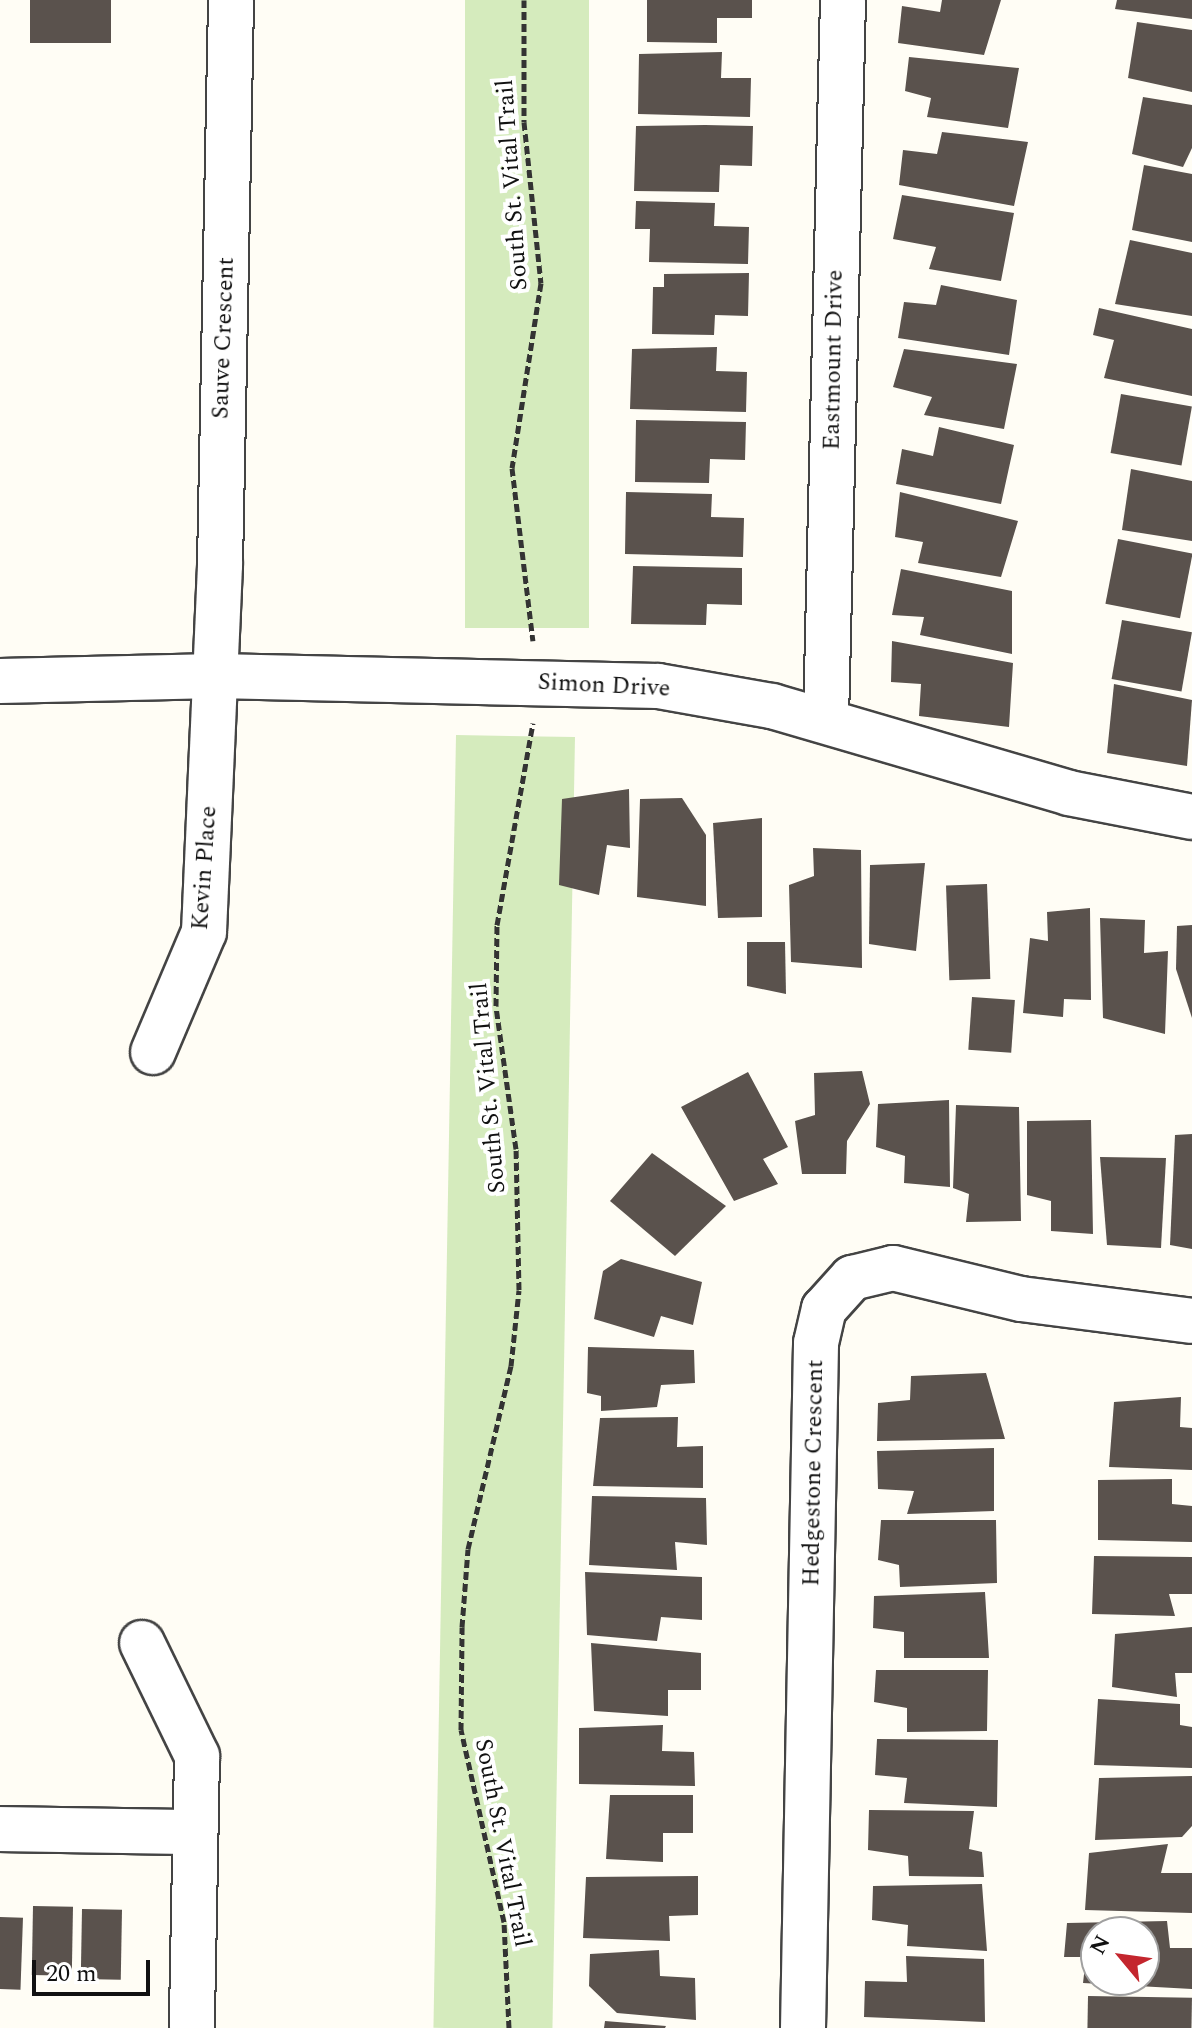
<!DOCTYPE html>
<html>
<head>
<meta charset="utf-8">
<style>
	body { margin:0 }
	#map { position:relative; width:1192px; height:2028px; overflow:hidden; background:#fffdf5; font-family:Spectral,serif }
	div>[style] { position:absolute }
	.green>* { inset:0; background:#d5ebbd; transform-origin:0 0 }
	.building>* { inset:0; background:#5a524d; transform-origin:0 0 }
	.path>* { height:5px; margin-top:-2.5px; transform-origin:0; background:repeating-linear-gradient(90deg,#333 0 8px,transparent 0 12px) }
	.roads { filter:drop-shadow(2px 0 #444) drop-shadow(-2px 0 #444) drop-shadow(0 2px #444) drop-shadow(0 -2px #444) }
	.street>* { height:44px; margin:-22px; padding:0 22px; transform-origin:22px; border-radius:22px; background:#fff }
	span { translate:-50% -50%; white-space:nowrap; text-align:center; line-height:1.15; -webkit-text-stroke:8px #fff; paint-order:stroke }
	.street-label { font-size:24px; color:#111 }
	.north { position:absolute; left:1080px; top:1916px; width:80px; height:80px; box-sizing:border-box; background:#fff; border:2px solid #a0a0a0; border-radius:50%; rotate:299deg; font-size:22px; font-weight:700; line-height:32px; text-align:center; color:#111 }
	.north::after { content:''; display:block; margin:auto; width:28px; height:36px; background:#c4262e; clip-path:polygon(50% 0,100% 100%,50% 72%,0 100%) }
	.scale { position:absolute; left:32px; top:1960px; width:118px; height:36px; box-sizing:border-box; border:4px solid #111; border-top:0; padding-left:10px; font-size:24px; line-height:28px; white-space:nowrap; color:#111; -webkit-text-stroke:6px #fff; paint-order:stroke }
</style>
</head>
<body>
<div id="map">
	<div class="green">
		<div style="left:465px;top:0;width:124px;height:628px"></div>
		<div style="left:456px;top:735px;width:119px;height:1293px;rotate:1deg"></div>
	</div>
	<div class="building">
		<div style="left:30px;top:0;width:81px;height:43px"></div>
		<div style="clip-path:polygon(647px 0,752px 0,752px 18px,717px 18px,717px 43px,647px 42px)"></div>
		<div style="clip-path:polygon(942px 0,1001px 0,984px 55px,898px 43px,902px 6px,940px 12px)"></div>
		<div style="clip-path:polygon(1117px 0,1192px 0,1192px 19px,1115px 9px)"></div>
		<div style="clip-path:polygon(1137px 22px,1192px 30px,1192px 92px,1128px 78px)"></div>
		<div style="clip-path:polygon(722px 52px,721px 78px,751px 78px,750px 117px,638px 114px,639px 54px)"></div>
		<div style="clip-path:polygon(909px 57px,1019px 68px,1008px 128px,927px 117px,931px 98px,905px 91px)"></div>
		<div style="clip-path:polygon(1143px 97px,1192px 105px,1192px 148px,1183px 167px,1132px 154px)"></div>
		<div style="clip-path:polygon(705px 125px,753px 126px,752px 166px,720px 165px,719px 192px,634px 191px,636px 126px)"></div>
		<div style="clip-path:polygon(942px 132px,1028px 142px,1014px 206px,899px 185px,903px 150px,937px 154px)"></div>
		<div style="clip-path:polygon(1144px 165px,1192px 174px,1192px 242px,1132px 230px)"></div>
		<div style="clip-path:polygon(902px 195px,1014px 213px,1001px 281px,929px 269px,936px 247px,893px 239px)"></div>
		<div style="clip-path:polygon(636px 201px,715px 203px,714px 226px,749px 227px,748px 264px,649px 262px,650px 229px,635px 229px)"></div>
		<div style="clip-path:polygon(1130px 240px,1192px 253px,1192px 316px,1115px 304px)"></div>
		<div style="clip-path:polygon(749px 273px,748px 316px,715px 315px,714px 335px,652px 334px,653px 287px,664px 287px,664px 274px)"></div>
		<div style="clip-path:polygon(941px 285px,1017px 300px,1009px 355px,898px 338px,904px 302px,936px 305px)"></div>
		<div style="clip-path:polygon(1099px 308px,1192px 329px,1192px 396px,1104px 378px,1114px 340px,1093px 335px)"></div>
		<div style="clip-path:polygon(717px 347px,716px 371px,747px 372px,746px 412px,630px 409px,632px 349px)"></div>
		<div style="clip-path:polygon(904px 349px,1017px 364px,1004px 429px,924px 415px,932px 397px,893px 387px)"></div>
		<div style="left:1121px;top:394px;width:72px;height:60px;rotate:10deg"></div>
		<div style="clip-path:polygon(636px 420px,746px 422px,745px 460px,710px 459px,709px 483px,635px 482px)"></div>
		<div style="clip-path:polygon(939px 427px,1014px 445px,1001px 504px,896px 484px,902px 449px,933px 456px)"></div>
		<div style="clip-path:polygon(1131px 469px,1192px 481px,1192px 541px,1122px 530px)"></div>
		<div style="clip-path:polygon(626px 492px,712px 494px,711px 517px,744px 518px,743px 557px,625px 554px)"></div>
		<div style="clip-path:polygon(900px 492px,1018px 521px,1001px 577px,918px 563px,923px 542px,895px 537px)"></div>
		<div style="left:1118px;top:539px;width:76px;height:66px;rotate:11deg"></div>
		<div style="clip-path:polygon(633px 566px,742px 568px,742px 605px,707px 604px,706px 625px,631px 624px)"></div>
		<div style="clip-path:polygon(901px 569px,1012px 591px,1012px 654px,920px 635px,924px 617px,892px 615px)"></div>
		<div style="left:1122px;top:620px;width:71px;height:60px;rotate:10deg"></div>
		<div style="clip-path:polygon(892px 641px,1013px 663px,1009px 727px,919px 716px,921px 684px,891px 682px)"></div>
		<div style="clip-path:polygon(1114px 684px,1192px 700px,1187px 766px,1107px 753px)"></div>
		<div style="clip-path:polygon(629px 789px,630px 848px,607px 845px,599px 895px,559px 885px,562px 799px)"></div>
		<div style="clip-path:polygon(682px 798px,706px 835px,706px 906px,637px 897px,640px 799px)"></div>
		<div style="clip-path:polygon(762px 818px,762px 917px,718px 918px,713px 823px)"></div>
		<div style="clip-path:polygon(813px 848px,861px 850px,862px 968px,791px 962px,789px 885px,814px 876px)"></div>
		<div style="clip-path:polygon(925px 863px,916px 951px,869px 944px,870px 865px)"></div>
		<div style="left:987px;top:884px;width:95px;height:41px;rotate:88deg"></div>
		<div style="clip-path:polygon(1090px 908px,1091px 1000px,1064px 999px,1063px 1017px,1023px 1013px,1030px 938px,1048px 941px,1047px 912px)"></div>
		<div style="clip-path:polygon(1100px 918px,1145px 920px,1144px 953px,1168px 951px,1165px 1034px,1103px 1018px)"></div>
		<div style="clip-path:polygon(1192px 925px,1192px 1018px,1176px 969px,1177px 926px)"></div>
		<div style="clip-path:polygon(747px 942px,785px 942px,786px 994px,747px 986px)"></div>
		<div style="left:972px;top:997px;width:43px;height:53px;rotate:4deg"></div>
		<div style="clip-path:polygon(862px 1071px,870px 1104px,847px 1141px,846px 1174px,802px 1174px,795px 1121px,815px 1115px,814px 1073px)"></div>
		<div style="clip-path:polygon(748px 1072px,788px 1147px,763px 1159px,778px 1184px,734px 1201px,681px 1107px)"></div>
		<div style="clip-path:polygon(949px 1100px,950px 1187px,904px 1183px,905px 1156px,876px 1147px,878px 1104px)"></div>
		<div style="clip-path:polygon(956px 1105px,1019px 1107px,1021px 1221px,966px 1222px,969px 1194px,953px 1188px)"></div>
		<div style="clip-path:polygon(1091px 1120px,1093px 1234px,1051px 1231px,1051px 1201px,1027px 1195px,1027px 1121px)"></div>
		<div style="clip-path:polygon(1192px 1134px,1192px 1249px,1170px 1245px,1175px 1135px)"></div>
		<div style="clip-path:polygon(652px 1153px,726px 1206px,675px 1256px,610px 1201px)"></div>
		<div style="clip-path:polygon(1100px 1157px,1166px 1158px,1161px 1248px,1107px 1245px)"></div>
		<div style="clip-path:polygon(621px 1259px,702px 1282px,693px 1325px,661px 1316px,654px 1337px,594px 1319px,603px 1271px)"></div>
		<div style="clip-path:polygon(588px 1347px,694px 1350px,695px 1383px,661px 1385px,657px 1407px,601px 1411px,601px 1396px,587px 1393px)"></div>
		<div style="clip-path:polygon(986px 1373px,1005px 1439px,877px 1441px,878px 1403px,910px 1400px,911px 1376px)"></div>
		<div style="clip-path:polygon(1181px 1397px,1180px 1427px,1192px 1428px,1192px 1470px,1109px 1467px,1114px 1402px)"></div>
		<div style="clip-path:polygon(678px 1417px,677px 1447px,703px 1446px,703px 1488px,593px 1486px,600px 1418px)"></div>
		<div style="clip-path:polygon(994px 1448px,994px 1511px,907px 1514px,914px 1491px,878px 1489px,877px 1451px)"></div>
		<div style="clip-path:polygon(1172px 1479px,1172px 1504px,1192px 1506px,1192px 1542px,1098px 1540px,1098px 1480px)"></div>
		<div style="clip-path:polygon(592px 1496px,706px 1498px,707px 1545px,675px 1542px,677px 1570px,589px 1565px)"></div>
		<div style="clip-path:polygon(881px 1520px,996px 1520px,997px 1583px,900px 1587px,899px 1565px,878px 1560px)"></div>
		<div style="clip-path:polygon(1094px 1556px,1192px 1557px,1192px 1594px,1169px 1594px,1175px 1616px,1092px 1614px)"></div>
		<div style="clip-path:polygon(585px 1572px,702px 1577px,702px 1620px,661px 1617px,657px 1641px,587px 1635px)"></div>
		<div style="clip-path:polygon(985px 1592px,989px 1658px,904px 1658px,904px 1632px,873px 1628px,874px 1596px)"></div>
		<div style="clip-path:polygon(1192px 1627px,1192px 1673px,1175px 1673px,1177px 1697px,1112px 1687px,1115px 1634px)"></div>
		<div style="clip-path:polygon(591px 1643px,701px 1653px,701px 1690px,668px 1690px,668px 1716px,594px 1711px)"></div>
		<div style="clip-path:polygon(876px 1670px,988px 1670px,987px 1731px,907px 1732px,907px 1708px,874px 1702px)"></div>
		<div style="clip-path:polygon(1098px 1699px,1180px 1704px,1180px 1725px,1192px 1727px,1192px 1768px,1094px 1765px)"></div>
		<div style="clip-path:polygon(663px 1725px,662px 1751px,694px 1752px,695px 1786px,579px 1784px,579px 1728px)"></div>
		<div style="clip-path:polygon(877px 1739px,998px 1740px,997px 1807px,904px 1803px,907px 1778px,875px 1775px)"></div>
		<div style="clip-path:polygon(1192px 1776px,1192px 1826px,1182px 1837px,1095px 1840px,1099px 1778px)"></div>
		<div style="clip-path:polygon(610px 1795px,693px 1795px,693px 1833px,663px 1833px,663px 1862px,606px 1859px)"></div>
		<div style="clip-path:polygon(869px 1810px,974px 1811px,969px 1849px,982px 1852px,984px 1877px,909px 1876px,908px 1856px,868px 1850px)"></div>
		<div style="clip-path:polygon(1168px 1844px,1161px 1873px,1192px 1873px,1192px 1913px,1085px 1910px,1089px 1853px)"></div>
		<div style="clip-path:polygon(698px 1876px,698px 1915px,669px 1916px,670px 1941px,583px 1938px,586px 1877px)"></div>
		<div style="clip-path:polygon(982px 1884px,987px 1951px,907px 1946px,908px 1925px,872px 1920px,873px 1886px)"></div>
		<div style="left:33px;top:1906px;width:40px;height:69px;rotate:1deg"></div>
		<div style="left:82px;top:1909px;width:40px;height:70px;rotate:1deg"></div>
		<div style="left:0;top:1917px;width:23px;height:72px;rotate:2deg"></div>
		<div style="clip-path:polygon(evenodd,1167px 1921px,1170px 1948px,1192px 1948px,1192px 1989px,1083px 1983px,1086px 1957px,1064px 1957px,1067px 1923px,1167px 1921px,1096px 1932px,1144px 1932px,1144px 1980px,1096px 1980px,1096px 1932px)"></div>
		<div style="clip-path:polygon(659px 1950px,660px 1976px,695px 1978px,696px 2020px,617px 2013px,589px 1986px,590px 1954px)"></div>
		<div style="clip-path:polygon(906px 1956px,984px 1959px,985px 2022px,864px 2017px,865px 1981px,907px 1982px)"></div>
		<div style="left:1088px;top:1996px;width:104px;height:32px;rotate:1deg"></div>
		<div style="clip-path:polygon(605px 2021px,666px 2026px,665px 2028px,604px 2028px)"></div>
	</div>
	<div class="path">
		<div style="left:524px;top:0;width:122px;rotate:90deg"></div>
		<div style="left:524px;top:122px;width:162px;rotate:84deg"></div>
		<div style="left:541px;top:283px;width:187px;rotate:98.9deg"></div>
		<div style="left:512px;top:468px;width:174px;rotate:83.1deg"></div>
		<div style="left:509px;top:2028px;width:106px;rotate:-92.7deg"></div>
		<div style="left:504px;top:1922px;width:197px;rotate:-102.6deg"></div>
		<div style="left:461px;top:1730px;width:103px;rotate:-89.4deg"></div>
		<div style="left:462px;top:1627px;width:78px;rotate:-85.6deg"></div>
		<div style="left:468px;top:1549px;width:188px;rotate:-76.8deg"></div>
		<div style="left:511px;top:1366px;width:76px;rotate:-84deg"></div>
		<div style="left:519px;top:1290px;width:141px;rotate:-91.2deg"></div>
		<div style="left:516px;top:1149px;width:144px;rotate:-98deg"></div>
		<div style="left:496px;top:1006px;width:81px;rotate:-89.3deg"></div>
		<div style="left:497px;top:925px;width:205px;rotate:-79.9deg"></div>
	</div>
	<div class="roads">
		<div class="street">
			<div style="left:0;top:681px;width:216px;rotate:-1.3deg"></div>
			<div style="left:216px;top:676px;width:442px;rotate:1.3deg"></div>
			<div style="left:658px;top:686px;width:116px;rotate:10deg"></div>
			<div style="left:772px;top:706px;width:309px;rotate:16.3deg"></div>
			<div style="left:1069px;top:793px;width:125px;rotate:11deg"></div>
			<div style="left:826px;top:720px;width:720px;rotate:-88.65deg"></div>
			<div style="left:153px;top:1052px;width:130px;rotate:-67deg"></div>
			<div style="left:204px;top:932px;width:367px;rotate:-87.5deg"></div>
			<div style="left:220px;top:565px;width:565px;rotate:-88.88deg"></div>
			<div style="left:142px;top:1643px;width:126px;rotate:64deg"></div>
			<div style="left:197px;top:1756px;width:272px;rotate:91.1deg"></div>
			<div style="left:0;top:1829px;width:195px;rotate:0.9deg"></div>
			<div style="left:803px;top:2028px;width:685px;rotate:-88.91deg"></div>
			<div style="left:816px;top:1343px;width:35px;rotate:-77deg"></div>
			<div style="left:824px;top:1309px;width:42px;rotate:-47.9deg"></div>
			<div style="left:852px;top:1278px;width:42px;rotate:-13.7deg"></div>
			<div style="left:893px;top:1268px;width:132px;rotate:13.6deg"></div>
			<div style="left:1021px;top:1299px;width:172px;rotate:7.3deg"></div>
		</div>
	</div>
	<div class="street-label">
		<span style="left:513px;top:185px;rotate:-94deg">South St. Vital Trail</span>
		<span style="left:224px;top:338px;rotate:-88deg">Sauve Crescent</span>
		<span style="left:834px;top:360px;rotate:-89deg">Eastmount Drive</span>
		<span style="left:604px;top:686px;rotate:3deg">Simon Drive</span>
		<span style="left:205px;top:868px;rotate:-86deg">Kevin Place</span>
		<span style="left:489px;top:1088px;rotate:-95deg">South St. Vital Trail</span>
		<span style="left:814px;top:1473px;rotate:-89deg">Hedgestone Crescent</span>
		<span style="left:502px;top:1843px;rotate:79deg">South St. Vital Trail</span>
	</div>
	<div class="north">N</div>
	<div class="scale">20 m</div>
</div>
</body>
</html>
